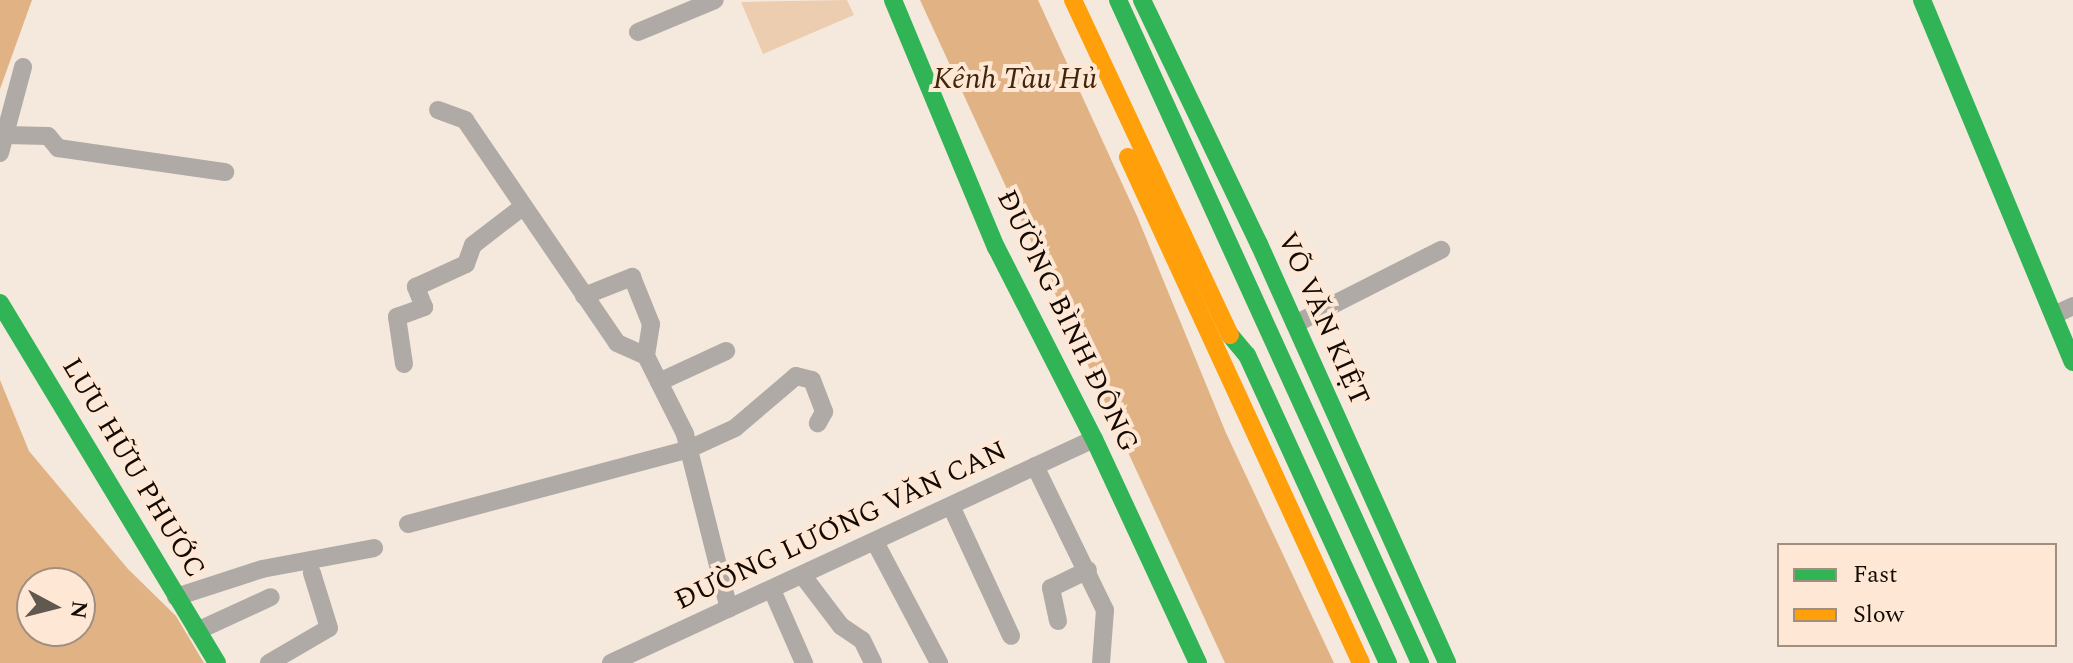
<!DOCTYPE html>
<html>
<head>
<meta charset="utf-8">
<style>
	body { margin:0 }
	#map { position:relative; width:2073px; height:663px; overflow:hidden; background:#f5e9de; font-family:Spectral,serif }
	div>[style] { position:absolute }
	.green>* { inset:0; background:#edcdaf }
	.water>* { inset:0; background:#e1b284 }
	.street>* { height:18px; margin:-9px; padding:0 9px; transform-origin:9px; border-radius:9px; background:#afaaa5 }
	.fast>* { height:18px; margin:-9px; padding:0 9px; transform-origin:9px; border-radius:9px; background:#30b455 }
	.slow>* { height:18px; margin:-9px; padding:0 9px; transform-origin:9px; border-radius:9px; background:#ff9f0a }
	span { translate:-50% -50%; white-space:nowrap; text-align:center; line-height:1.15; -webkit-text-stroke:8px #fee8d5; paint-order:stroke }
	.street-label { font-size:28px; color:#120a03 }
	.water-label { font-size:30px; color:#40270c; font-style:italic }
	.legend { position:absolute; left:1777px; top:543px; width:280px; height:104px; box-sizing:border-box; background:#fee8d5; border:2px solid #a08f81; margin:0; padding:10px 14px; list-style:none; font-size:24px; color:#120a03 }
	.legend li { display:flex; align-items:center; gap:16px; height:40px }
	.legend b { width:40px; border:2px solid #a08f81 }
	.north { position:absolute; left:16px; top:567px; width:80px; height:80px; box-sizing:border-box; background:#fee8d5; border:2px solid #a08f81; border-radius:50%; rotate:97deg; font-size:22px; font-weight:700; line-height:32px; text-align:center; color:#120a03 }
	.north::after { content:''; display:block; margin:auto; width:28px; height:36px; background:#615850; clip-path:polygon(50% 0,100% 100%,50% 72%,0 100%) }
</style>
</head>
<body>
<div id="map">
	<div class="green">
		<div style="clip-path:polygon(847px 0,854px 15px,763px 54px,741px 2px)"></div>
	</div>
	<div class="water">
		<div style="clip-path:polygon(0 0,32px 0,0 89px)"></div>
		<div style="clip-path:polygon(920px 0,1038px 0,1137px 216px,1226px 433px,1334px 663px,1225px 663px)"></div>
		<div style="clip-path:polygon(evenodd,0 380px,29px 451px,128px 569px,176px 616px,204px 663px,0 663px,0 380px,32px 583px,80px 583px,80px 631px,32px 631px,32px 583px)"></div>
	</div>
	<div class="street">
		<div style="left:638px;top:32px;width:83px;rotate:-22.6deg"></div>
		<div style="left:438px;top:110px;width:29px;rotate:20deg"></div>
		<div style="left:465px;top:120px;width:270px;rotate:55.7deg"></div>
		<div style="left:617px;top:343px;width:32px;rotate:24deg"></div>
		<div style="left:646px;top:356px;width:87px;rotate:63.4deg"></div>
		<div style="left:685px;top:434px;width:180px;rotate:75.9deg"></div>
		<div style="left:5px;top:135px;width:43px;rotate:1.3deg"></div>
		<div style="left:48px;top:136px;width:16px;rotate:50deg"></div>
		<div style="left:58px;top:148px;width:169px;rotate:8.2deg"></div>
		<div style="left:0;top:153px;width:89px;rotate:-75deg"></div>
		<div style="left:584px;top:296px;width:52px;rotate:-21.6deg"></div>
		<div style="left:632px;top:277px;width:51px;rotate:68deg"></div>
		<div style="left:651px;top:324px;width:32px;rotate:99deg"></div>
		<div style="left:2054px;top:315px;width:21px;rotate:-25deg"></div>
		<div style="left:1295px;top:324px;width:164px;rotate:-26.9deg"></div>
		<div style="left:404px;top:364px;width:48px;rotate:-98.5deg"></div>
		<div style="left:397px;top:317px;width:29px;rotate:-20deg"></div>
		<div style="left:424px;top:307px;width:22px;rotate:-112deg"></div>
		<div style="left:416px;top:287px;width:55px;rotate:-24.7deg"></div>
		<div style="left:466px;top:264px;width:20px;rotate:-70deg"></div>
		<div style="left:473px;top:245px;width:61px;rotate:-37.6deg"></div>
		<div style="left:659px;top:382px;width:74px;rotate:-24.8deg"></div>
		<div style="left:1035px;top:466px;width:160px;rotate:64.1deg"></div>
		<div style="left:1105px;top:610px;width:53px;rotate:94.3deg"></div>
		<div style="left:951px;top:506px;width:143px;rotate:65.2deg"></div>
		<div style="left:408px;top:524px;width:291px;rotate:-14.9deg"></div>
		<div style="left:689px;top:449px;width:51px;rotate:-24.5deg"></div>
		<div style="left:735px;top:428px;width:80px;rotate:-40.4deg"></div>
		<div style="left:796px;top:376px;width:16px;rotate:14deg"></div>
		<div style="left:812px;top:380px;width:34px;rotate:69deg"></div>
		<div style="left:824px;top:412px;width:13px;rotate:119deg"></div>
		<div style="left:875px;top:542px;width:137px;rotate:62.1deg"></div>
		<div style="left:803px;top:576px;width:63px;rotate:52.8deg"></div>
		<div style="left:841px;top:626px;width:25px;rotate:34deg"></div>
		<div style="left:862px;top:640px;width:25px;rotate:64deg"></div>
		<div style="left:772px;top:590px;width:80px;rotate:66.3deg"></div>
		<div style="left:176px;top:597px;width:90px;rotate:-18deg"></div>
		<div style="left:262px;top:569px;width:114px;rotate:-10.6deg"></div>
		<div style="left:1058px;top:621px;width:34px;rotate:-102deg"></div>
		<div style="left:1051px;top:588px;width:41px;rotate:-25.9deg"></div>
		<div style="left:197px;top:631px;width:81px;rotate:-24.7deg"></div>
		<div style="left:269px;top:663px;width:69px;rotate:-30.3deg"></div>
		<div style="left:329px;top:628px;width:58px;rotate:-107.2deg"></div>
		<div style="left:611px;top:663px;width:532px;rotate:-24.88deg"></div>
	</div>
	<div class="fast">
		<div style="left:893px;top:0;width:268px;rotate:67.4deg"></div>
		<div style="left:996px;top:247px;width:216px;rotate:63deg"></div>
		<div style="left:1094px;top:439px;width:247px;rotate:65.1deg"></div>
		<div style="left:1118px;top:0;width:729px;rotate:65.51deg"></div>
		<div style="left:1142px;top:0;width:271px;rotate:64.4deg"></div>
		<div style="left:1259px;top:244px;width:459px;rotate:65.8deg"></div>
		<div style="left:1922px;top:0;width:392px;rotate:67.4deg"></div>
		<div style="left:0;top:303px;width:420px;rotate:58.9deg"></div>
		<div style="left:1230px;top:335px;width:26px;rotate:50deg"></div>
		<div style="left:1247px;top:355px;width:339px;rotate:65.4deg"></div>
	</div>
	<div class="slow">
		<div style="left:1073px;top:0;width:370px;rotate:64.9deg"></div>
		<div style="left:1128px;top:157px;width:557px;rotate:65.28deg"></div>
	</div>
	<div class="street-label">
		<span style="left:1323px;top:319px;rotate:66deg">VÕ VĂN KIỆT</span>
		<span style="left:1067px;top:321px;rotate:64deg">ĐƯỜNG BÌNH ĐÔNG</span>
		<span style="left:133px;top:468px;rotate:59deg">LƯU HỮU PHƯỚC</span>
		<span style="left:841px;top:526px;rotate:-25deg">ĐƯỜNG LƯƠNG VĂN CAN</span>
	</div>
	<div class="water-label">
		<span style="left:1015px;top:79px">Kênh Tàu Hủ</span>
	</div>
	<ul class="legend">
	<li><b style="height:10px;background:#30b455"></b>Fast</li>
	<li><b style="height:10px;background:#ff9f0a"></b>Slow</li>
	</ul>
	<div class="north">N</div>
</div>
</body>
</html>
